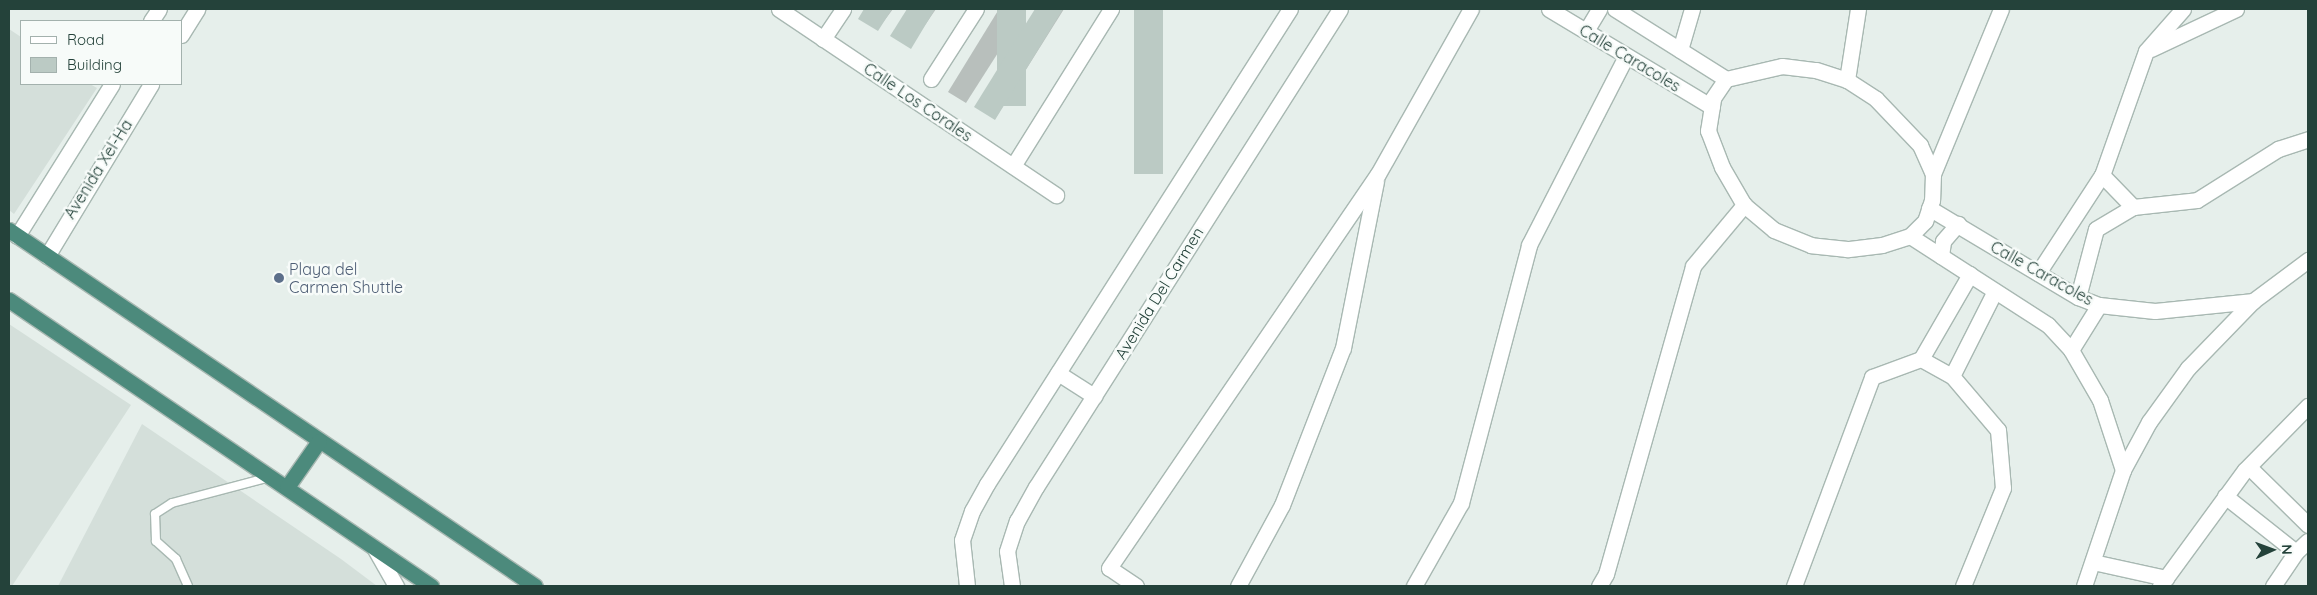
<!DOCTYPE html>
<html>
<head>
<meta charset="utf-8">
<style>
	body { margin:0 }
	#map { position:relative; width:2317px; height:595px; overflow:hidden; background:#e6efeb; font-family:Quicksand,sans-serif }
	div>[style] { position:absolute }
	.built>* { inset:0; background:#d4dfda }
	.shadow>* { inset:0; background:#0003; transform-origin:0 0 }
	.building>* { inset:0; background:#bbcac4; transform-origin:0 0 }
	.roads { filter:drop-shadow(1px 0 #a8b8b2) drop-shadow(-1px 0 #a8b8b2) drop-shadow(0 1px #a8b8b2) drop-shadow(0 -1px #a8b8b2) }
	.service>* { height:8px; margin:-4px; padding:0 4px; transform-origin:4px; border-radius:4px; background:#fff }
	.minor>* { height:15px; margin:-7.5px; padding:0 7.5px; transform-origin:7.5px; border-radius:7.5px; background:#fff }
	.tertiary>* { height:15px; margin:-7.5px; padding:0 7.5px; transform-origin:7.5px; border-radius:7.5px; background:#fff }
	.secondary>* { height:15px; margin:-7.5px; padding:0 7.5px; transform-origin:7.5px; border-radius:7.5px; background:#fff }
	.trunk>* { height:15px; margin:-7.5px; padding:0 7.5px; transform-origin:7.5px; border-radius:7.5px; background:#4c8a7c }
	.dots>* { width:14px; height:14px; translate:-50% -50%; box-sizing:border-box; border:2px solid #f7fbf9; border-radius:50% }
	span { translate:-50% -50%; white-space:nowrap; text-align:center; line-height:1.15; -webkit-text-stroke:5px #f7fbf9; paint-order:stroke }
	.street-label { font-size:16px; color:#24423a }
	.service-label { font-size:16px; color:#4e5e75 }
	.left { translate:0 -50%; text-align:left }
	.frame { position:absolute; inset:0; border:10px solid #24423a; pointer-events:none }
	.legend { position:absolute; left:20px; top:20px; width:162px; height:65px; box-sizing:border-box; background:#f7fbf9; border:1px solid #a3b1ad; margin:0; padding:6px 9px; list-style:none; font-size:15px; color:#24423a }
	.legend li { display:flex; align-items:center; gap:10px; height:25px }
	.legend b { width:25px; border:1px solid #a3b1ad }
	.north { position:absolute; left:2247px; top:525px; width:50px; height:50px; -webkit-text-stroke:4px #f7fbf9; paint-order:stroke; rotate:88deg; font-size:14px; font-weight:700; line-height:20px; text-align:center; color:#24423a }
	.north::after { content:''; display:block; margin:auto; width:18px; height:22px; background:#24423a; clip-path:polygon(50% 0,100% 100%,50% 72%,0 100%) }
</style>
</head>
<body>
<div id="map">
	<div class="built">
		<div style="clip-path:polygon(9px 29px,21px 37px,21px 84px,90px 84px,97px 88px,14px 214px,9px 210px)"></div>
		<div style="clip-path:polygon(9px 324px,131px 405px,12px 586px,9px 586px)"></div>
		<div style="clip-path:polygon(142px 424px,341px 559px,377px 586px,58px 586px)"></div>
	</div>
	<div class="shadow">
		<div style="clip-path:polygon(865px 9px,893px 9px,878px 29px,860px 18px)"></div>
		<div style="clip-path:polygon(908px 9px,936px 9px,910px 47px,892px 36px)"></div>
		<div style="clip-path:polygon(999px 9px,1026px 9px,966px 103px,948px 92px)"></div>
		<div style="clip-path:polygon(1036px 9px,1064px 9px,995px 119px,976px 107px)"></div>
		<div style="left:1136px;top:9px;width:27px;height:164px"></div>
	</div>
	<div class="building">
		<div style="clip-path:polygon(864px 9px,892px 9px,878px 31px,858px 19px)"></div>
		<div style="clip-path:polygon(907px 9px,935px 9px,911px 49px,890px 36px)"></div>
		<div style="left:997px;top:9px;width:29px;height:97px"></div>
		<div style="clip-path:polygon(1035px 9px,1063px 9px,995px 120px,974px 107px)"></div>
		<div style="left:1134px;top:9px;width:29px;height:165px"></div>
	</div>
	<div class="roads">
		<div class="service">
			<div style="left:188px;top:586px;width:30px;rotate:-114deg"></div>
			<div style="left:176px;top:559px;width:27px;rotate:-138deg"></div>
			<div style="left:156px;top:541px;width:27px;rotate:-92deg"></div>
			<div style="left:155px;top:514px;width:20px;rotate:-33deg"></div>
			<div style="left:172px;top:503px;width:101px;rotate:-14.9deg"></div>
		</div>
		<div class="minor">
			<div style="left:779px;top:9px;width:334px;rotate:33.9deg"></div>
			<div style="left:1549px;top:9px;width:190px;rotate:31deg"></div>
			<div style="left:1615px;top:9px;width:131px;rotate:32.2deg"></div>
			<div style="left:2183px;top:9px;width:56px;rotate:131.4deg"></div>
			<div style="left:2146px;top:51px;width:132px;rotate:109.5deg"></div>
			<div style="left:2102px;top:175px;width:45px;rotate:45.9deg"></div>
			<div style="left:2133px;top:207px;width:64px;rotate:-6.2deg"></div>
			<div style="left:2197px;top:200px;width:96px;rotate:-32.2deg"></div>
			<div style="left:2278px;top:149px;width:32px;rotate:-18deg"></div>
			<div style="left:1586px;top:31px;width:26px;rotate:-59deg"></div>
			<div style="left:823px;top:39px;width:36px;rotate:-56deg"></div>
			<div style="left:2151px;top:49px;width:94px;rotate:-25.2deg"></div>
			<div style="left:1680px;top:50px;width:43px;rotate:-73.7deg"></div>
			<div style="left:1782px;top:66px;width:34px;rotate:7deg"></div>
			<div style="left:1816px;top:70px;width:33px;rotate:18deg"></div>
			<div style="left:1847px;top:80px;width:35px;rotate:33deg"></div>
			<div style="left:1876px;top:99px;width:64px;rotate:46.3deg"></div>
			<div style="left:1920px;top:145px;width:32px;rotate:66deg"></div>
			<div style="left:1933px;top:174px;width:26px;rotate:92deg"></div>
			<div style="left:1932px;top:200px;width:22px;rotate:108deg"></div>
			<div style="left:1925px;top:221px;width:21px;rotate:135deg"></div>
			<div style="left:1910px;top:236px;width:29px;rotate:162deg"></div>
			<div style="left:1882px;top:245px;width:35px;rotate:173deg"></div>
			<div style="left:1847px;top:249px;width:36px;rotate:-174deg"></div>
			<div style="left:1811px;top:245px;width:40px;rotate:-158deg"></div>
			<div style="left:1774px;top:230px;width:39px;rotate:-140deg"></div>
			<div style="left:1744px;top:205px;width:44px;rotate:-120.1deg"></div>
			<div style="left:1722px;top:167px;width:39px;rotate:-111deg"></div>
			<div style="left:1708px;top:131px;width:33px;rotate:-81deg"></div>
			<div style="left:1713px;top:98px;width:23px;rotate:-56deg"></div>
			<div style="left:1726px;top:79px;width:57px;rotate:-13.1deg"></div>
			<div style="left:931px;top:79px;width:83px;rotate:-57.3deg"></div>
			<div style="left:1847px;top:80px;width:72px;rotate:-81.2deg"></div>
			<div style="left:1013px;top:166px;width:185px;rotate:-58deg"></div>
			<div style="left:1933px;top:174px;width:178px;rotate:-67.6deg"></div>
			<div style="left:1929px;top:208px;width:174px;rotate:30.9deg"></div>
			<div style="left:2078px;top:297px;width:22px;rotate:21deg"></div>
			<div style="left:2099px;top:305px;width:56px;rotate:6.1deg"></div>
			<div style="left:2155px;top:311px;width:99px;rotate:-5.8deg"></div>
			<div style="left:1910px;top:236px;width:164px;rotate:32.8deg"></div>
			<div style="left:2048px;top:325px;width:34px;rotate:47deg"></div>
			<div style="left:2071px;top:350px;width:58px;rotate:59.9deg"></div>
			<div style="left:2100px;top:400px;width:74px;rotate:71.8deg"></div>
			<div style="left:1941px;top:256px;width:15px;rotate:-82deg"></div>
			<div style="left:1943px;top:241px;width:23px;rotate:-49deg"></div>
			<div style="left:2038px;top:273px;width:117px;rotate:-56.9deg"></div>
			<div style="left:2078px;top:297px;width:70px;rotate:-75.2deg"></div>
			<div style="left:2096px;top:229px;width:43px;rotate:-30.7deg"></div>
			<div style="left:2071px;top:350px;width:53px;rotate:-58.1deg"></div>
			<div style="left:1921px;top:359px;width:98px;rotate:-60deg"></div>
			<div style="left:1952px;top:376px;width:95px;rotate:-63.2deg"></div>
			<div style="left:2249px;top:467px;width:83px;rotate:44.5deg"></div>
			<div style="left:2225px;top:496px;width:90px;rotate:38.3deg"></div>
			<div style="left:375px;top:549px;width:43px;rotate:60.4deg"></div>
			<div style="left:1136px;top:586px;width:32px;rotate:-146deg"></div>
			<div style="left:1109px;top:568px;width:477px;rotate:-55.7deg"></div>
			<div style="left:1378px;top:174px;width:189px;rotate:-60.6deg"></div>
			<div style="left:1238px;top:586px;width:92px;rotate:-61.5deg"></div>
			<div style="left:1282px;top:505px;width:168px;rotate:-68.8deg"></div>
			<div style="left:1343px;top:348px;width:170px;rotate:-78.8deg"></div>
			<div style="left:1414px;top:586px;width:95px;rotate:-60.5deg"></div>
			<div style="left:1461px;top:503px;width:267px;rotate:-75.2deg"></div>
			<div style="left:1529px;top:245px;width:212px;rotate:-62.8deg"></div>
			<div style="left:1599px;top:586px;width:14px;rotate:-60deg"></div>
			<div style="left:1606px;top:574px;width:320px;rotate:-74.2deg"></div>
			<div style="left:1693px;top:266px;width:80px;rotate:-50.1deg"></div>
			<div style="left:1794px;top:586px;width:223px;rotate:-69.5deg"></div>
			<div style="left:1872px;top:377px;width:52px;rotate:-20.2deg"></div>
			<div style="left:1921px;top:359px;width:35px;rotate:29deg"></div>
			<div style="left:1952px;top:376px;width:71px;rotate:49.6deg"></div>
			<div style="left:1998px;top:430px;width:58px;rotate:85.1deg"></div>
			<div style="left:2003px;top:488px;width:106px;rotate:112.2deg"></div>
			<div style="left:2273px;top:586px;width:41px;rotate:-55.9deg"></div>
			<div style="left:2296px;top:552px;width:16px;rotate:-43deg"></div>
		</div>
		<div class="tertiary">
			<div style="left:151px;top:21px;width:14px;rotate:-56deg"></div>
			<div style="left:181px;top:35px;width:31px;rotate:-58deg"></div>
			<div style="left:17px;top:236px;width:179px;rotate:-58deg"></div>
			<div style="left:47px;top:256px;width:201px;rotate:-58.8deg"></div>
			<div style="left:2093px;top:562px;width:75px;rotate:12.4deg"></div>
			<div style="left:2084px;top:586px;width:122px;rotate:-71.4deg"></div>
			<div style="left:2123px;top:470px;width:55px;rotate:-61.6deg"></div>
			<div style="left:2149px;top:422px;width:67px;rotate:-54.2deg"></div>
			<div style="left:2188px;top:368px;width:93px;rotate:-45.9deg"></div>
			<div style="left:2253px;top:301px;width:69px;rotate:-36.7deg"></div>
			<div style="left:2160px;top:586px;width:144px;rotate:-53.8deg"></div>
			<div style="left:2245px;top:470px;width:90px;rotate:-45.5deg"></div>
		</div>
		<div class="secondary">
			<div style="left:1058px;top:373px;width:43px;rotate:32.6deg"></div>
			<div style="left:967px;top:586px;width:46px;rotate:-96.2deg"></div>
			<div style="left:962px;top:540px;width:31px;rotate:-71deg"></div>
			<div style="left:972px;top:511px;width:31px;rotate:-61deg"></div>
			<div style="left:987px;top:484px;width:563px;rotate:-57.47deg"></div>
			<div style="left:1012px;top:586px;width:35px;rotate:-98deg"></div>
			<div style="left:1007px;top:551px;width:32px;rotate:-72deg"></div>
			<div style="left:1017px;top:521px;width:39px;rotate:-61deg"></div>
			<div style="left:1036px;top:487px;width:566px;rotate:-57.54deg"></div>
		</div>
		<div class="trunk">
			<div style="left:9px;top:230px;width:635px;rotate:34.09deg"></div>
			<div style="left:9px;top:300px;width:510px;rotate:34.13deg"></div>
			<div style="left:287px;top:487px;width:56px;rotate:-55.2deg"></div>
		</div>
	</div>
	<div class="dots">
		<div style="left:279px;top:278px;background:#5c6f8a"></div>
	</div>
	<div class="street-label">
		<span style="left:1630px;top:58px;rotate:31deg">Calle Caracoles</span>
		<span style="left:918px;top:102px;rotate:34deg">Calle Los Corales</span>
		<span style="left:98px;top:169px;rotate:-58deg">Avenida Xel-Ha</span>
		<span style="left:2042px;top:273px;rotate:29deg">Calle Caracoles</span>
		<span style="left:1159px;top:293px;rotate:-58deg">Avenida Del Carmen</span>
	</div>
	<div class="service-label">
		<span class="left" style="left:289px;top:278px">Playa del<br>Carmen Shuttle</span>
	</div>
	<div class="frame"></div>
	<ul class="legend">
	<li><b style="height:6px;background:#fff"></b>Road</li>
	<li><b style="height:14px;background:#bbcac4"></b>Building</li>
	</ul>
	<div class="north">N</div>
</div>
</body>
</html>
